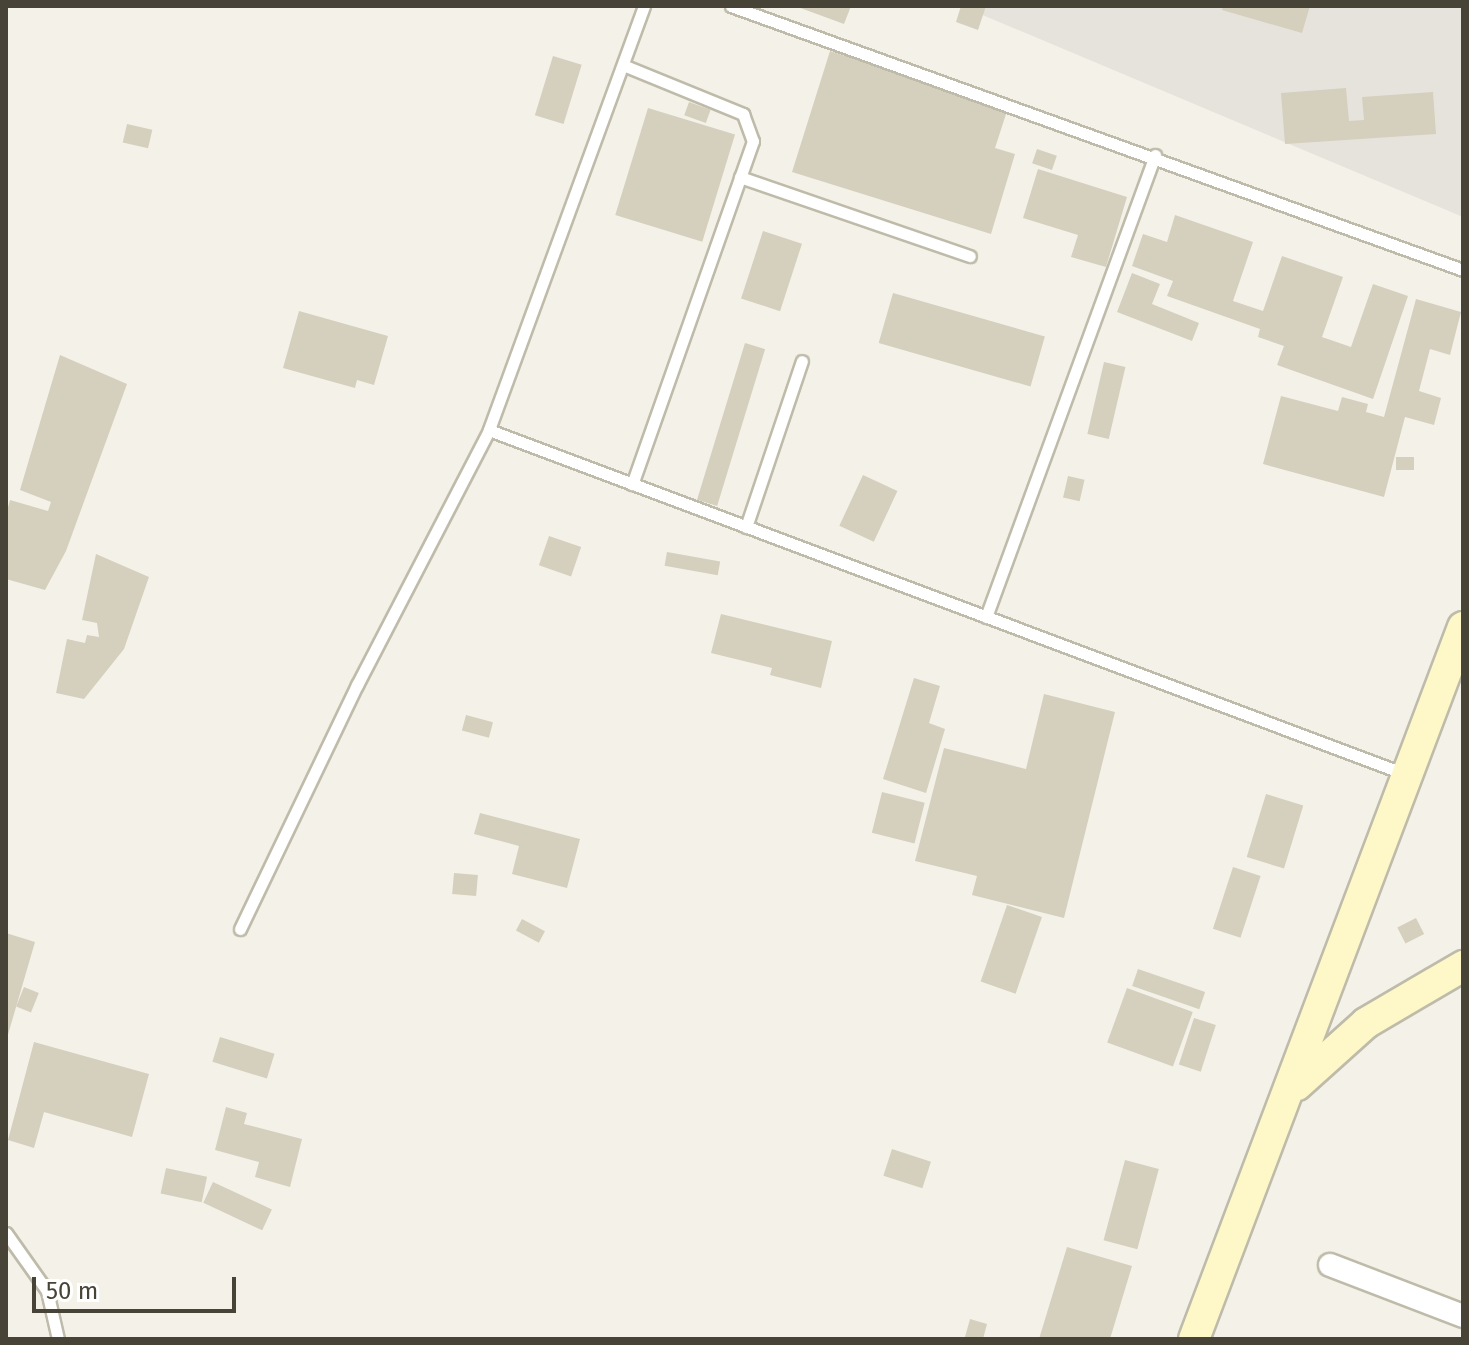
<!DOCTYPE html>
<html>
<head>
<meta charset="utf-8">
<style>
	body { margin:0 }
	#map { position:relative; width:1469px; height:1345px; overflow:hidden; background:#f4f2e8; font-family:"Fira Sans",sans-serif }
	div>[style] { position:absolute }
	.industrial>* { inset:0; background:#e6e3dc }
	.building>* { inset:0; background:#d5cfbd; transform-origin:0 0 }
	.roads { filter:drop-shadow(2px 0 #bfbbaa) drop-shadow(-2px 0 #bfbbaa) drop-shadow(0 2px #bfbbaa) drop-shadow(0 -2px #bfbbaa) }
	.lane>* { height:11px; margin:-5.5px; padding:0 5.5px; transform-origin:5.5px; border-radius:5.5px; background:#fff }
	.street>* { height:22px; margin:-11px; padding:0 11px; transform-origin:11px; border-radius:11px; background:#fff }
	.secondary>* { height:30px; margin:-15px; padding:0 15px; transform-origin:15px; border-radius:15px; background:#fef8c8 }
	span { translate:-50% -50%; white-space:nowrap; text-align:center; line-height:1.15; -webkit-text-stroke:8px #fff; paint-order:stroke }
	.frame { position:absolute; inset:0; border:8px solid #474337; pointer-events:none }
	.scale { position:absolute; left:32px; top:1277px; width:204px; height:36px; box-sizing:border-box; border:4px solid #474337; border-top:0; padding-left:10px; font-size:24px; line-height:28px; white-space:nowrap; color:#474337; -webkit-text-stroke:6px #fff; paint-order:stroke }
</style>
</head>
<body>
<div id="map">
	<div class="industrial">
		<div style="clip-path:polygon(961px 6px,1463px 6px,1463px 217px)"></div>
	</div>
	<div class="building">
		<div style="clip-path:polygon(795px 6px,851px 6px,844px 24px)"></div>
		<div style="clip-path:polygon(961px 6px,986px 6px,978px 30px,956px 22px)"></div>
		<div style="clip-path:polygon(1223px 6px,1310px 6px,1302px 33px,1222px 10px)"></div>
		<div style="clip-path:polygon(830px 51px,1008px 108px,995px 148px,1015px 154px,991px 234px,792px 172px)"></div>
		<div style="left:553px;top:56px;width:30px;height:62px;rotate:17deg"></div>
		<div style="clip-path:polygon(1346px 88px,1349px 121px,1364px 120px,1362px 97px,1433px 92px,1436px 134px,1285px 144px,1281px 93px)"></div>
		<div style="left:689px;top:102px;width:23px;height:14px;rotate:20deg"></div>
		<div style="left:648px;top:108px;width:91px;height:112px;rotate:17deg"></div>
		<div style="left:127px;top:124px;width:26px;height:19px;rotate:13deg"></div>
		<div style="left:1037px;top:149px;width:21px;height:15px;rotate:19deg"></div>
		<div style="clip-path:polygon(1038px 169px,1127px 197px,1106px 267px,1071px 257px,1078px 235px,1023px 218px)"></div>
		<div style="clip-path:polygon(1175px 215px,1253px 242px,1233px 301px,1263px 311px,1282px 256px,1343px 277px,1322px 337px,1351px 347px,1373px 284px,1408px 296px,1373px 399px,1277px 365px,1284px 346px,1258px 337px,1260px 329px,1167px 296px,1173px 281px,1132px 266px,1143px 234px,1167px 242px)"></div>
		<div style="left:763px;top:231px;width:41px;height:71px;rotate:18deg"></div>
		<div style="clip-path:polygon(1132px 273px,1160px 284px,1152px 304px,1199px 323px,1192px 341px,1117px 312px)"></div>
		<div style="left:893px;top:293px;width:158px;height:52px;rotate:16deg"></div>
		<div style="clip-path:polygon(1416px 299px,1461px 312px,1450px 355px,1430px 349px,1419px 391px,1441px 398px,1434px 425px,1405px 417px,1384px 497px,1263px 464px,1281px 396px,1338px 411px,1342px 397px,1368px 404px,1366px 412px,1384px 417px)"></div>
		<div style="clip-path:polygon(299px 311px,388px 336px,374px 385px,357px 380px,355px 388px,283px 368px)"></div>
		<div style="left:745px;top:343px;width:21px;height:164px;rotate:17deg"></div>
		<div style="clip-path:polygon(60px 355px,127px 384px,66px 551px,45px 590px,6px 579px,6px 515px,10px 500px,48px 511px,51px 502px,20px 490px)"></div>
		<div style="left:1104px;top:362px;width:22px;height:74px;rotate:13deg"></div>
		<div style="left:1414px;top:457px;width:13px;height:18px;rotate:90deg"></div>
		<div style="left:863px;top:475px;width:38px;height:56px;rotate:25deg"></div>
		<div style="left:1068px;top:476px;width:17px;height:22px;rotate:13deg"></div>
		<div style="left:549px;top:536px;width:34px;height:31px;rotate:19deg"></div>
		<div style="left:667px;top:552px;width:54px;height:14px;rotate:10deg"></div>
		<div style="clip-path:polygon(96px 554px,149px 577px,124px 649px,84px 699px,56px 693px,67px 639px,85px 643px,87px 635px,99px 637px,97px 623px,82px 620px)"></div>
		<div style="clip-path:polygon(721px 614px,832px 641px,821px 688px,770px 675px,772px 668px,711px 653px)"></div>
		<div style="clip-path:polygon(914px 678px,940px 686px,929px 723px,945px 729px,926px 793px,883px 779px)"></div>
		<div style="clip-path:polygon(1044px 694px,1115px 712px,1064px 918px,972px 895px,977px 876px,915px 861px,944px 748px,1026px 769px)"></div>
		<div style="left:466px;top:715px;width:28px;height:16px;rotate:15deg"></div>
		<div style="left:882px;top:792px;width:44px;height:42px;rotate:14deg"></div>
		<div style="left:1266px;top:794px;width:39px;height:66px;rotate:17deg"></div>
		<div style="clip-path:polygon(480px 813px,580px 839px,567px 888px,512px 874px,519px 846px,474px 834px)"></div>
		<div style="left:1233px;top:867px;width:29px;height:65px;rotate:18deg"></div>
		<div style="left:454px;top:873px;width:24px;height:21px;rotate:5deg"></div>
		<div style="left:1007px;top:905px;width:37px;height:81px;rotate:19deg"></div>
		<div style="left:1416px;top:918px;width:18px;height:21px;rotate:63deg"></div>
		<div style="left:522px;top:919px;width:26px;height:13px;rotate:28deg"></div>
		<div style="clip-path:polygon(6px 933px,35px 942px,7px 1038px,6px 1038px)"></div>
		<div style="left:1138px;top:969px;width:71px;height:18px;rotate:19deg"></div>
		<div style="left:24px;top:987px;width:16px;height:21px;rotate:22deg"></div>
		<div style="left:1127px;top:988px;width:70px;height:58px;rotate:20deg"></div>
		<div style="left:1194px;top:1018px;width:23px;height:49px;rotate:18deg"></div>
		<div style="left:220px;top:1037px;width:57px;height:26px;rotate:17deg"></div>
		<div style="clip-path:polygon(34px 1042px,149px 1074px,132px 1137px,44px 1112px,34px 1148px,8px 1140px)"></div>
		<div style="clip-path:polygon(226px 1107px,247px 1113px,244px 1124px,302px 1139px,290px 1187px,255px 1177px,259px 1162px,215px 1150px)"></div>
		<div style="left:892px;top:1149px;width:41px;height:28px;rotate:18deg"></div>
		<div style="left:1125px;top:1160px;width:35px;height:83px;rotate:15deg"></div>
		<div style="left:166px;top:1168px;width:42px;height:26px;rotate:12deg"></div>
		<div style="left:213px;top:1182px;width:65px;height:23px;rotate:25deg"></div>
		<div style="clip-path:polygon(1067px 1247px,1132px 1266px,1110px 1339px,1039px 1339px)"></div>
		<div style="clip-path:polygon(970px 1319px,987px 1324px,983px 1339px,965px 1337px)"></div>
	</div>
	<div class="roads">
		<div class="lane">
			<div style="left:644px;top:6px;width:451px;rotate:110.1deg"></div>
			<div style="left:489px;top:430px;width:978px;rotate:20.58deg"></div>
			<div style="left:731px;top:6px;width:778px;rotate:19.83deg"></div>
			<div style="left:623px;top:65px;width:130px;rotate:22.2deg"></div>
			<div style="left:743px;top:114px;width:29px;rotate:70deg"></div>
			<div style="left:753px;top:141px;width:364px;rotate:109.4deg"></div>
			<div style="left:740px;top:177px;width:243px;rotate:19deg"></div>
			<div style="left:746px;top:527px;width:175px;rotate:-71.4deg"></div>
			<div style="left:986px;top:617px;width:492px;rotate:-69.9deg"></div>
			<div style="left:240px;top:929px;width:271px;rotate:-64.4deg"></div>
			<div style="left:357px;top:685px;width:287px;rotate:-62.6deg"></div>
			<div style="left:6px;top:1233px;width:71px;rotate:54.7deg"></div>
			<div style="left:47px;top:1291px;width:49px;rotate:77.1deg"></div>
		</div>
		<div class="street">
			<div style="left:1330px;top:1265px;width:142px;rotate:21deg"></div>
		</div>
		<div class="secondary">
			<div style="left:1297px;top:1085px;width:93px;rotate:-41.9deg"></div>
			<div style="left:1366px;top:1023px;width:113px;rotate:-30.4deg"></div>
			<div style="left:1194px;top:1339px;width:761px;rotate:-69.3deg"></div>
		</div>
	</div>
	<div class="frame"></div>
	<div class="scale">50 m</div>
</div>
</body>
</html>
